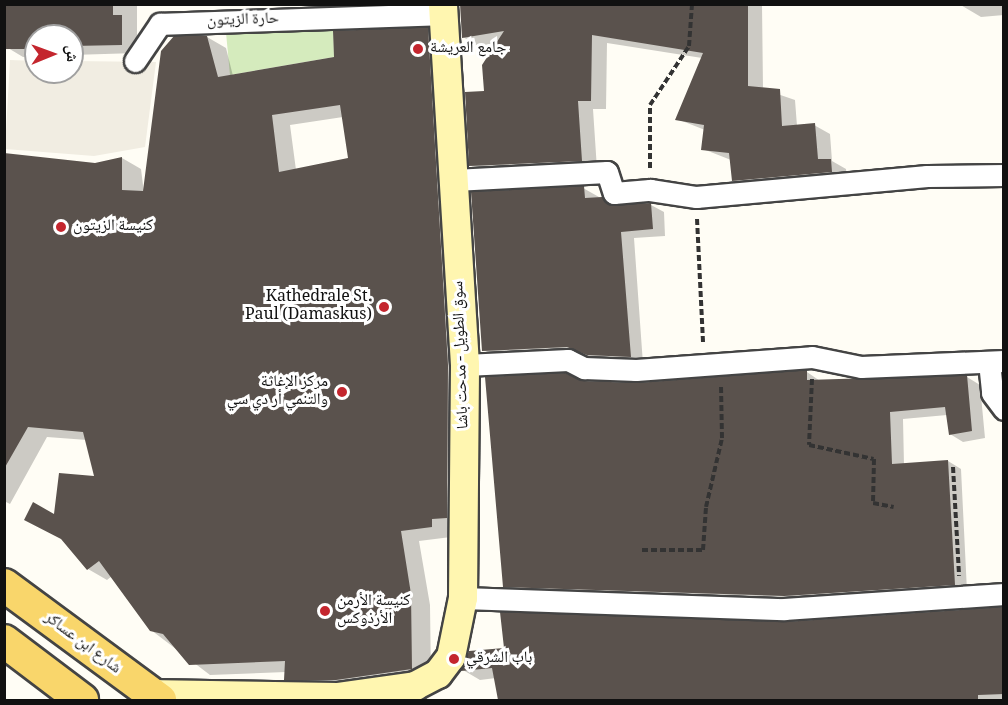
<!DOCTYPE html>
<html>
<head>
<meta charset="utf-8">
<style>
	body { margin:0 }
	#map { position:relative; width:1008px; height:705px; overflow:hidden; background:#fffdf5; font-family:Georgia,"Noto Naskh Arabic",serif }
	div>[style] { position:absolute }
	.green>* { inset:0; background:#d5ebbd }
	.plaza>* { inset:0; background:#f1ede2 }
	.shadow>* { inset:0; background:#0003 }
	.building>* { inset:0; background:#5a524d }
	.path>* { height:4px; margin-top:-2px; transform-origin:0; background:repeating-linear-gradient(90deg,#333 0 6px,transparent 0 9px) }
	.roads { filter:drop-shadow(2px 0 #444) drop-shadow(-2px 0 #444) drop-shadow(0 2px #444) drop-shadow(0 -2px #444) }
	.street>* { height:21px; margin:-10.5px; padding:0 10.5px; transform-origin:10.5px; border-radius:10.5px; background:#fff }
	.secondary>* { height:28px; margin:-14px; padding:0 14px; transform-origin:14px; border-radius:14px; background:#fff6b0 }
	.primary>* { height:32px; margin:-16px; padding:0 16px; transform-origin:16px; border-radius:16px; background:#f9d66b }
	.dots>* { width:16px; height:16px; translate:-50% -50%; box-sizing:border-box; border:3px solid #fff; border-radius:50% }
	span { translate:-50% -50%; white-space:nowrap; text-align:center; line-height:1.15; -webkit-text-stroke:6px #fff; paint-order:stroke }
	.street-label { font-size:16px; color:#111 }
	.poi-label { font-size:16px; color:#111 }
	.left { translate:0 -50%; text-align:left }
	.right { translate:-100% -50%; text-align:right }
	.frame { position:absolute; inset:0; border:6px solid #111; pointer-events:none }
	.north { position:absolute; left:24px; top:24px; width:60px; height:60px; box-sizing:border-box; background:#fff; border:2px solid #a0a0a0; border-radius:50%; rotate:89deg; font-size:16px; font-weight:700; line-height:24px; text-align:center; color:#111 }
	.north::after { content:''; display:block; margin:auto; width:21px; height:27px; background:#c4262e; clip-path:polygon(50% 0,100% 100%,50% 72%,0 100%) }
</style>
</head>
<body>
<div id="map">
	<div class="green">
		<div style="clip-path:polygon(333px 18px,334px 57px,230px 75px,225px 22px)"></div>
	</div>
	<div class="plaza">
		<div style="clip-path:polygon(10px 60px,36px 61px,36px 72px,72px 72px,72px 61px,156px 62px,145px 147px,94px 156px,5px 149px)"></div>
	</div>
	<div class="shadow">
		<div style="clip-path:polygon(7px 4px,137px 4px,137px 53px,72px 55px,72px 36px,36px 36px,36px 56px,23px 57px,8px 48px)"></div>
		<div style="clip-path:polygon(335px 4px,446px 4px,350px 13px)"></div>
		<div style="clip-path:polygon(461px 4px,762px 4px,763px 89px,795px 100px,797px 126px,814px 125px,830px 134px,832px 161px,846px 169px,847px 180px,749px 189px,733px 180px,731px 160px,703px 149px,705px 130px,677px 119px,702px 58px,607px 43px,606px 109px,593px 109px,597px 169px,486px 174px,471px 166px,499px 43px,478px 46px,463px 37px)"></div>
		<div style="clip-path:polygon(959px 4px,1004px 4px,1004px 15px,981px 17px)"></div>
		<div style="clip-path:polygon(evenodd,428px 29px,446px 40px,467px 377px,451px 537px,419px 541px,430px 605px,431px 679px,305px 690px,286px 679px,286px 672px,210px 675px,151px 630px,112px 576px,107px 580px,88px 569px,55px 516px,96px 478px,87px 440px,47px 437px,10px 504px,4px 501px,4px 154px,95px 164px,122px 158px,141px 169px,144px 193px,207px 37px,226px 48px,233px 76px,335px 59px,428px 29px,343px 117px,350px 160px,296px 170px,290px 125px,343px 117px)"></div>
		<div style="clip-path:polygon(583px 188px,615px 206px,651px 205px,664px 212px,665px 236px,634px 238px,643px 364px,602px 362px,582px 354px,497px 358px,484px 350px)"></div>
		<div style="clip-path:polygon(807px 372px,820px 381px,967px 377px,980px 385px,985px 438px,963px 442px,950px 434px,947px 415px,903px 419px,904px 465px,948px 461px,961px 469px,967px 591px,798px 603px,518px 593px,505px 586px,583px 382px,636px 384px)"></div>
		<div style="clip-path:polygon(1004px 608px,1004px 700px,500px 700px,496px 678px,480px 680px,463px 670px,785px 623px)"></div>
	</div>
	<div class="building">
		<div style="clip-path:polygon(6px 4px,113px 4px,113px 15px,122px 15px,122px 45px,72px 46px,72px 36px,36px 36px,36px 49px,6px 49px)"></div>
		<div style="clip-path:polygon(460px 4px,748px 4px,748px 86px,780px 89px,782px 126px,815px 123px,818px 159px,831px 159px,832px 172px,732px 181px,729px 153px,701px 150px,704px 125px,675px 120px,703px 53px,592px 35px,591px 101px,578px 101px,582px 161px,469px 166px,465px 92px,484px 91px,482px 65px,504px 31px,462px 38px)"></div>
		<div style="clip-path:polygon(evenodd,428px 27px,448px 365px,447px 518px,432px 519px,432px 527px,401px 531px,411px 594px,412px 669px,336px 680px,284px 680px,285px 661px,189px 665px,163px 634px,150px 631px,99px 561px,87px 570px,61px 539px,24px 520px,33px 502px,54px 514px,59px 473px,94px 476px,83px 432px,28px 427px,4px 469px,4px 153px,95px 163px,122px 157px,122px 190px,143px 191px,161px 51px,174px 36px,207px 36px,218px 77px,334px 57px,333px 31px,428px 27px,340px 105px,348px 158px,279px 172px,272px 115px,340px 105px)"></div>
		<div style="clip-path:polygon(584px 186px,585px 198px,602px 197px,610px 205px,651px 203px,653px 229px,621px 232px,631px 357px,587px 355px,567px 347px,482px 351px,471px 192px)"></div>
		<div style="clip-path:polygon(807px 370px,807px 380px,967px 375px,972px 431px,949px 435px,945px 407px,890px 412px,892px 464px,948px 460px,955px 585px,784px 596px,503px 587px,485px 377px,565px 373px,584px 381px,637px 383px)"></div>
		<div style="clip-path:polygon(1004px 607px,1004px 694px,978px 695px,978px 700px,498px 700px,492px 668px,461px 671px,469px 651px,504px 648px,500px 612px,784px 622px)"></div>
	</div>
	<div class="path">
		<div style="left:650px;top:168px;width:63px;rotate:-90deg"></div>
		<div style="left:650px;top:105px;width:71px;rotate:-56.5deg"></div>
		<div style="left:689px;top:46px;width:42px;rotate:-85.9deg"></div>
		<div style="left:697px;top:219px;width:124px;rotate:87.2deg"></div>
		<div style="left:812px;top:379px;width:66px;rotate:92.6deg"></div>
		<div style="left:809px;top:445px;width:66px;rotate:12.2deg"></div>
		<div style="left:874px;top:459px;width:44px;rotate:91.3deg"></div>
		<div style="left:873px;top:503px;width:21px;rotate:11deg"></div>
		<div style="left:953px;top:467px;width:109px;rotate:86.8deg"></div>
		<div style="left:642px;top:550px;width:61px"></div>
		<div style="left:703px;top:550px;width:43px;rotate:-86deg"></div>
		<div style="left:706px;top:507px;width:71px;rotate:-76.9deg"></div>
		<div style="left:722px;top:438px;width:52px;rotate:-91.1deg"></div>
	</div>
	<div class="roads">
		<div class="street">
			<div style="left:135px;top:61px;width:45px;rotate:-56deg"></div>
			<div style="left:160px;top:24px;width:283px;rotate:-2deg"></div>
			<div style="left:454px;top:180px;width:153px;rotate:-3deg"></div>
			<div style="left:607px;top:172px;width:22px;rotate:72deg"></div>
			<div style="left:614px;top:193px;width:36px;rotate:-5deg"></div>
			<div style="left:650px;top:190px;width:47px;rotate:8.7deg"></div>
			<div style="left:696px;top:197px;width:232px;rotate:-5.2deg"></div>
			<div style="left:927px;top:176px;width:77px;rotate:-0.7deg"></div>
			<div style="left:989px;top:362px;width:31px;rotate:84deg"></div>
			<div style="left:992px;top:393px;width:20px;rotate:53deg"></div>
			<div style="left:465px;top:365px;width:103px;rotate:-2.8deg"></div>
			<div style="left:568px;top:360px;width:18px;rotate:27deg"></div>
			<div style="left:584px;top:368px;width:52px;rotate:2.2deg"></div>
			<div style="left:636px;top:370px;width:176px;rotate:-4.2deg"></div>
			<div style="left:812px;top:357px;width:50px;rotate:11.5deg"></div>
			<div style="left:861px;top:367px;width:143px;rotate:-2.4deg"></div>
			<div style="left:463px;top:598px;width:321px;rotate:2deg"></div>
			<div style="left:784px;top:609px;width:221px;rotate:-3.9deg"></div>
		</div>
		<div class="secondary">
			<div style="left:147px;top:694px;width:190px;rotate:0.9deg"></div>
			<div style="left:337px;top:697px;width:79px;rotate:-8deg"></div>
			<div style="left:415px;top:686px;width:26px;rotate:-28deg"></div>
			<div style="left:438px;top:674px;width:21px;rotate:-53deg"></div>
			<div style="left:451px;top:657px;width:60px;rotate:-78.5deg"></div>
			<div style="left:463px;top:598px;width:233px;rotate:-89.5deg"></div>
			<div style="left:465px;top:365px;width:362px;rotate:-93.5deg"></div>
		</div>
		<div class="primary">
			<div style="left:4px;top:585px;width:194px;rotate:36.4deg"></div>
			<div style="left:4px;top:641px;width:98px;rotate:37.1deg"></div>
		</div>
	</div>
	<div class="dots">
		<div style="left:418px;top:49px;background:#c4262e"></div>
		<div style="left:61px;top:227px;background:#c4262e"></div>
		<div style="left:384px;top:307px;background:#c4262e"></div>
		<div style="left:342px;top:392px;background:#c4262e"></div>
		<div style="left:325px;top:611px;background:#c4262e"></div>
		<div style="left:454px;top:659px;background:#c4262e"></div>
	</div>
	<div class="street-label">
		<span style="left:243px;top:21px;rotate:-2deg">حارة الزيتون</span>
		<span style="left:462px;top:355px;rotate:-92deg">سوق الطويل - مدحت باشا</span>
		<span style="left:82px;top:644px;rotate:37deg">شارع ابن عساكر</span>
	</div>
	<div class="poi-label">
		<span class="left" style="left:430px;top:49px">جامع العريشة</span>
		<span class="left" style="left:73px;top:227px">كنيسة الزيتون</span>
		<span class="right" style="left:372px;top:307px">Kathedrale St.<br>Paul (Damaskus)</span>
		<span class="right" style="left:328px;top:392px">مركز الإغاثة<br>والتنمي أر دي سي</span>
		<span class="left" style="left:337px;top:611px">كنيسة الأرمن<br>الأرذوكس</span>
		<span class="left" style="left:466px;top:659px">باب الشرقي</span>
	</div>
	<div class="frame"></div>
	<div class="north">ش</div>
</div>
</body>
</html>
